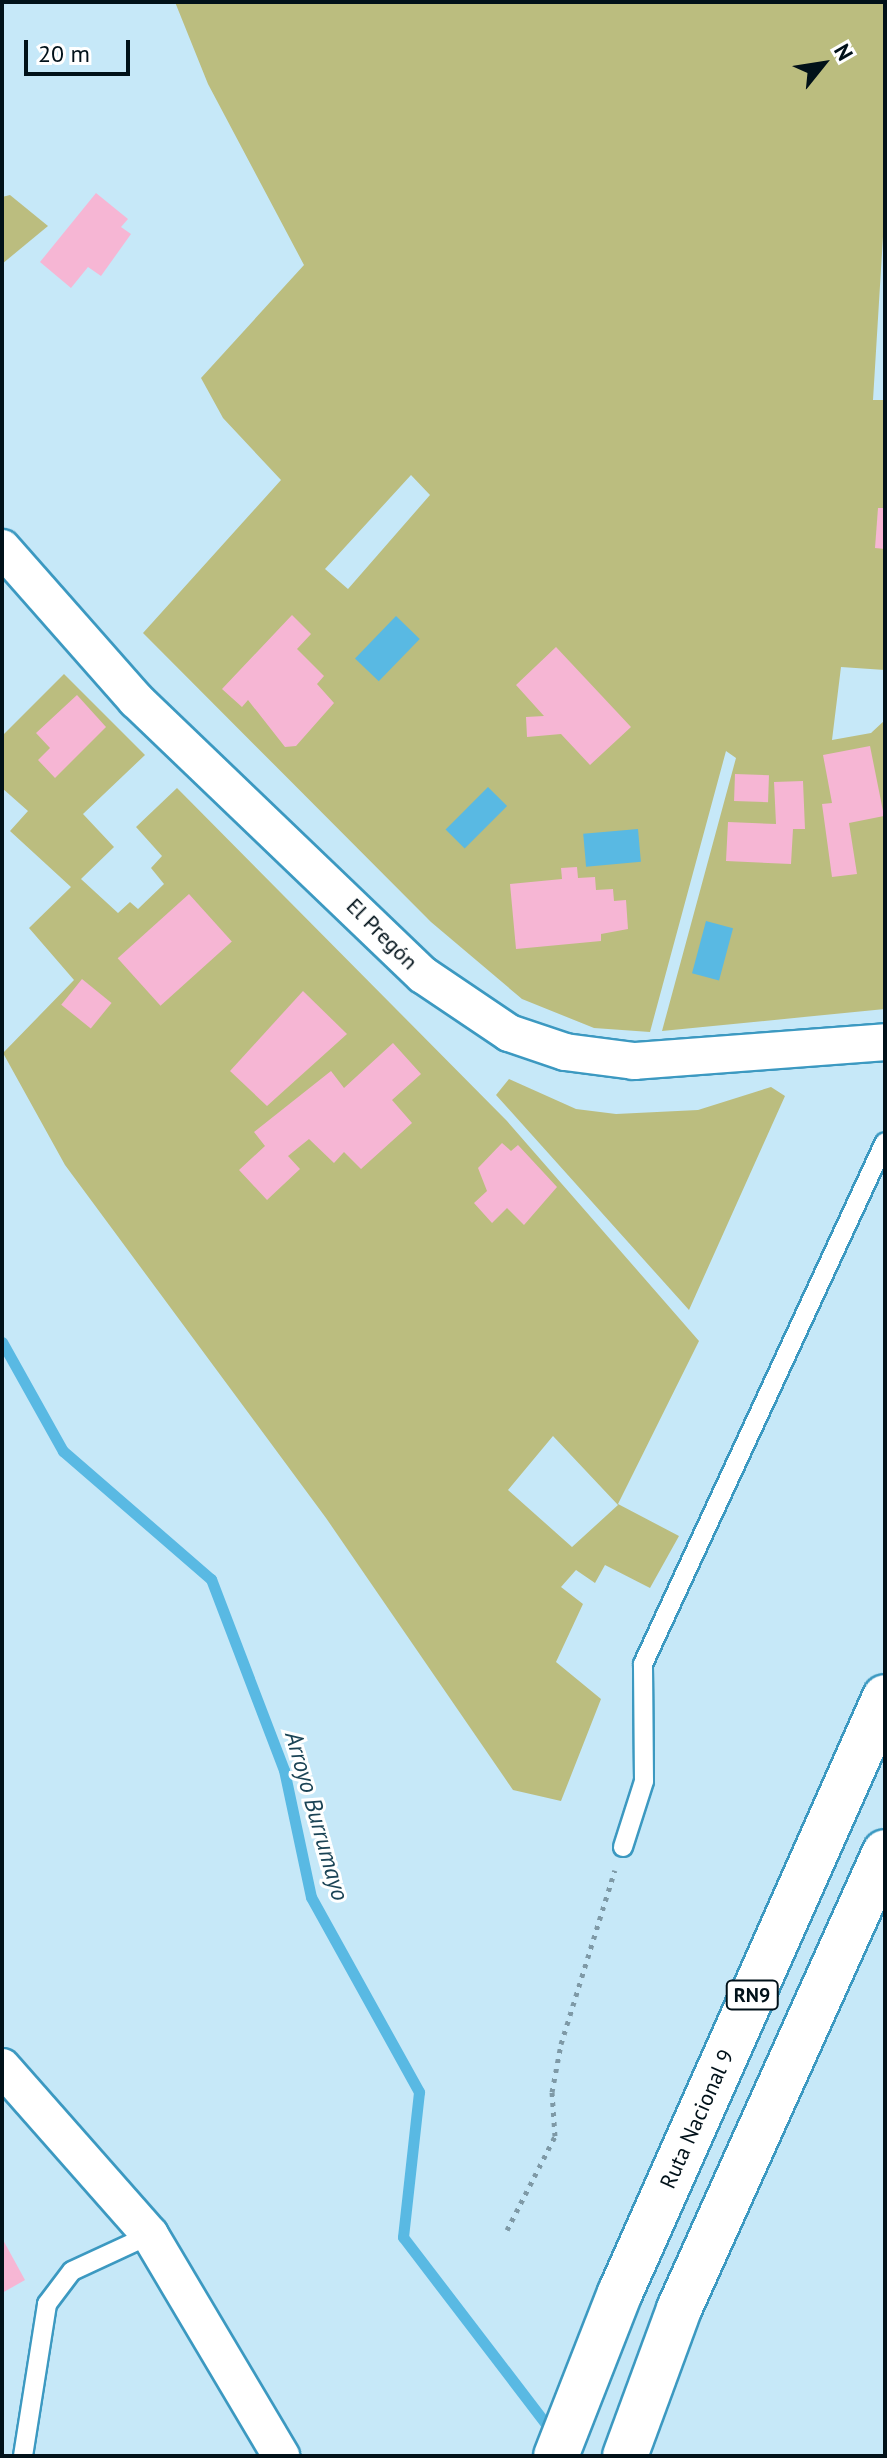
<!DOCTYPE html>
<html>
<head>
<meta charset="utf-8">
<style>
	body { margin:0 }
	#map { position:relative; width:887px; height:2458px; overflow:hidden; background:#c6e8f8; font-family:"PT Sans",sans-serif }
	div>[style] { position:absolute }
	.green>* { inset:0; background:#bbbd7f }
	.water>* { inset:0; background:#59b9e3; transform-origin:0 0 }
	.stream>* { height:11px; margin:-5.5px; padding:0 5.5px; transform-origin:5.5px; border-radius:5.5px; background:#59b9e3 }
	.building>* { inset:0; background:#f6b6d4; transform-origin:0 0 }
	.path>* { height:5px; margin-top:-2.5px; transform-origin:0; background:repeating-linear-gradient(90deg,#7e99a6 0 4px,transparent 0 10px) }
	.roads { filter:drop-shadow(2px 0 #3c99c1) drop-shadow(-2px 0 #3c99c1) drop-shadow(0 2px #3c99c1) drop-shadow(0 -2px #3c99c1) }
	.service>* { height:18px; margin:-9px; padding:0 9px; transform-origin:9px; border-radius:9px; background:#fff }
	.minor>* { height:36px; margin:-18px; padding:0 18px; transform-origin:18px; border-radius:18px; background:#fff }
	.motorway>* { height:44px; margin:-22px; padding:0 22px; transform-origin:22px; border-radius:22px; background:#fff }
	span { translate:-50% -50%; white-space:nowrap; text-align:center; line-height:1.15; -webkit-text-stroke:6px #fff; paint-order:stroke }
	.shield-label span { padding:2px 6px; background:#fff; border:2px solid; border-radius:6px; -webkit-text-stroke-width:0 }
	.shield-label { font-size:20px; color:#011119; font-weight:700 }
	.street-label { font-size:22px; color:#011119 }
	.water-label { font-size:24px; color:#1a4355; font-style:italic }
	.frame { position:absolute; inset:0; border:4px solid #011119; pointer-events:none }
	.north { position:absolute; left:783px; top:24px; width:80px; height:80px; -webkit-text-stroke:6px #fff; paint-order:stroke; rotate:60deg; font-size:22px; font-weight:700; line-height:32px; text-align:center; color:#011119 }
	.north::after { content:''; display:block; margin:auto; width:28px; height:36px; background:#011119; clip-path:polygon(50% 0,100% 100%,50% 72%,0 100%) }
	.scale { position:absolute; left:24px; top:40px; width:106px; height:36px; box-sizing:border-box; border:4px solid #011119; border-top:0; padding-left:10px; font-size:24px; line-height:28px; white-space:nowrap; color:#011119; -webkit-text-stroke:6px #fff; paint-order:stroke }
</style>
</head>
<body>
<div id="map">
	<div class="green">
		<div style="clip-path:polygon(evenodd,175px 2px,885px 2px,885px 204px,873px 400px,885px 400px,885px 670px,841px 667px,832px 740px,871px 733px,885px 720px,885px 1009px,662px 1031px,736px 758px,726px 751px,650px 1032px,594px 1028px,522px 999px,431px 922px,143px 633px,281px 480px,223px 418px,201px 378px,304px 265px,208px 84px,175px 2px,411px 475px,430px 495px,348px 589px,325px 569px,411px 475px)"></div>
		<div style="clip-path:polygon(10px 195px,48px 226px,2px 264px,2px 197px)"></div>
		<div style="clip-path:polygon(evenodd,64px 674px,145px 755px,83px 814px,114px 847px,81px 879px,118px 913px,130px 902px,138px 909px,164px 884px,151px 868px,162px 856px,136px 827px,177px 788px,507px 1121px,699px 1341px,618px 1504px,679px 1536px,650px 1588px,605px 1565px,595px 1583px,576px 1570px,561px 1587px,583px 1604px,556px 1662px,601px 1699px,561px 1801px,513px 1790px,326px 1518px,65px 1165px,3px 1053px,74px 980px,29px 928px,71px 887px,10px 831px,28px 811px,2px 788px,2px 736px,64px 674px,553px 1436px,618px 1505px,572px 1547px,508px 1490px,553px 1436px)"></div>
		<div style="clip-path:polygon(509px 1079px,576px 1109px,616px 1114px,698px 1110px,771px 1087px,785px 1096px,689px 1310px,496px 1095px)"></div>
	</div>
	<div class="water">
		<div style="left:396px;top:616px;width:33px;height:59px;rotate:44deg"></div>
		<div style="left:488px;top:787px;width:27px;height:60px;rotate:45deg"></div>
		<div style="left:638px;top:829px;width:33px;height:55px;rotate:85deg"></div>
		<div style="left:706px;top:921px;width:28px;height:54px;rotate:15deg"></div>
	</div>
	<div class="stream">
		<div style="left:2px;top:1342px;width:125px;rotate:60.8deg"></div>
		<div style="left:63px;top:1451px;width:196px;rotate:40.9deg"></div>
		<div style="left:211px;top:1579px;width:204px;rotate:69.1deg"></div>
		<div style="left:284px;top:1770px;width:130px;rotate:78deg"></div>
		<div style="left:311px;top:1897px;width:223px;rotate:61deg"></div>
		<div style="left:419px;top:2092px;width:146px;rotate:96.3deg"></div>
		<div style="left:403px;top:2237px;width:250px;rotate:52.6deg"></div>
	</div>
	<div class="building">
		<div style="clip-path:polygon(96px 193px,128px 219px,121px 227px,131px 234px,101px 276px,88px 267px,71px 288px,40px 262px)"></div>
		<div style="clip-path:polygon(878px 508px,885px 508px,885px 549px,875px 548px)"></div>
		<div style="clip-path:polygon(292px 615px,311px 634px,297px 649px,324px 676px,317px 684px,334px 703px,296px 746px,285px 747px,248px 700px,242px 707px,222px 689px)"></div>
		<div style="clip-path:polygon(556px 647px,631px 727px,590px 765px,561px 734px,527px 737px,526px 717px,544px 716px,516px 685px)"></div>
		<div style="clip-path:polygon(77px 695px,106px 727px,55px 778px,38px 760px,50px 748px,36px 733px)"></div>
		<div style="clip-path:polygon(870px 746px,884px 816px,849px 823px,857px 874px,832px 877px,822px 804px,832px 803px,823px 755px)"></div>
		<div style="left:735px;top:774px;width:34px;height:27px;rotate:2deg"></div>
		<div style="clip-path:polygon(803px 781px,805px 829px,793px 829px,791px 864px,726px 861px,728px 822px,776px 824px,774px 782px)"></div>
		<div style="clip-path:polygon(577px 867px,578px 878px,595px 877px,596px 890px,613px 889px,614px 901px,626px 900px,628px 929px,601px 934px,601px 941px,516px 949px,510px 884px,562px 879px,561px 868px)"></div>
		<div style="left:189px;top:894px;width:64px;height:96px;rotate:48deg"></div>
		<div style="left:82px;top:979px;width:38px;height:33px;rotate:39deg"></div>
		<div style="clip-path:polygon(303px 991px,347px 1034px,267px 1106px,230px 1071px)"></div>
		<div style="clip-path:polygon(393px 1043px,421px 1074px,392px 1100px,412px 1123px,361px 1169px,344px 1152px,334px 1163px,309px 1139px,288px 1156px,300px 1169px,267px 1200px,239px 1170px,265px 1146px,254px 1132px,331px 1071px,344px 1088px)"></div>
		<div style="clip-path:polygon(502px 1143px,511px 1151px,518px 1145px,557px 1187px,524px 1225px,507px 1208px,492px 1223px,474px 1203px,487px 1191px,478px 1168px)"></div>
		<div style="clip-path:polygon(2px 2238px,25px 2280px,2px 2293px)"></div>
	</div>
	<div class="path">
		<div style="left:507px;top:2230px;width:106px;rotate:-62.9deg"></div>
		<div style="left:555px;top:2136px;width:44px;rotate:-93.9deg"></div>
		<div style="left:552px;top:2092px;width:49px;rotate:-79.4deg"></div>
		<div style="left:561px;top:2044px;width:182px;rotate:-72.8deg"></div>
	</div>
	<div class="roads">
		<div class="service">
			<div style="left:623px;top:1847px;width:69px;rotate:-72.3deg"></div>
			<div style="left:644px;top:1781px;width:117px;rotate:-90.5deg"></div>
			<div style="left:643px;top:1664px;width:575px;rotate:-65.13deg"></div>
			<div style="left:23px;top:2456px;width:154px;rotate:-81deg"></div>
			<div style="left:47px;top:2304px;width:41px;rotate:-52.9deg"></div>
			<div style="left:72px;top:2271px;width:86px;rotate:-24.8deg"></div>
		</div>
		<div class="minor">
			<div style="left:2px;top:548px;width:203px;rotate:48.6deg"></div>
			<div style="left:136px;top:700px;width:397px;rotate:43.8deg"></div>
			<div style="left:423px;top:975px;width:104px;rotate:34deg"></div>
			<div style="left:509px;top:1033px;width:59px;rotate:18.7deg"></div>
			<div style="left:565px;top:1052px;width:70px;rotate:7.4deg"></div>
			<div style="left:634px;top:1061px;width:252px;rotate:-4.3deg"></div>
			<div style="left:2px;top:2067px;width:224px;rotate:48.6deg"></div>
			<div style="left:150px;top:2235px;width:257px;rotate:59.3deg"></div>
		</div>
		<div class="motorway">
			<div style="left:556px;top:2456px;width:175px;rotate:-68.6deg"></div>
			<div style="left:620px;top:2293px;width:652px;rotate:-66.03deg"></div>
			<div style="left:625px;top:2456px;width:157px;rotate:-69.8deg"></div>
			<div style="left:679px;top:2309px;width:501px;rotate:-65.74deg"></div>
		</div>
	</div>
	<div class="shield-label">
		<span style="left:752px;top:1995px">RN9</span>
	</div>
	<div class="street-label">
		<span style="left:382px;top:934px;rotate:45deg">El Pregón</span>
		<span style="left:697px;top:2119px;rotate:-66deg">Ruta Nacional 9</span>
	</div>
	<div class="water-label">
		<span style="left:317px;top:1816px;rotate:74deg">Arroyo Burrumayo</span>
	</div>
	<div class="frame"></div>
	<div class="north">N</div>
	<div class="scale">20 m</div>
</div>
</body>
</html>
